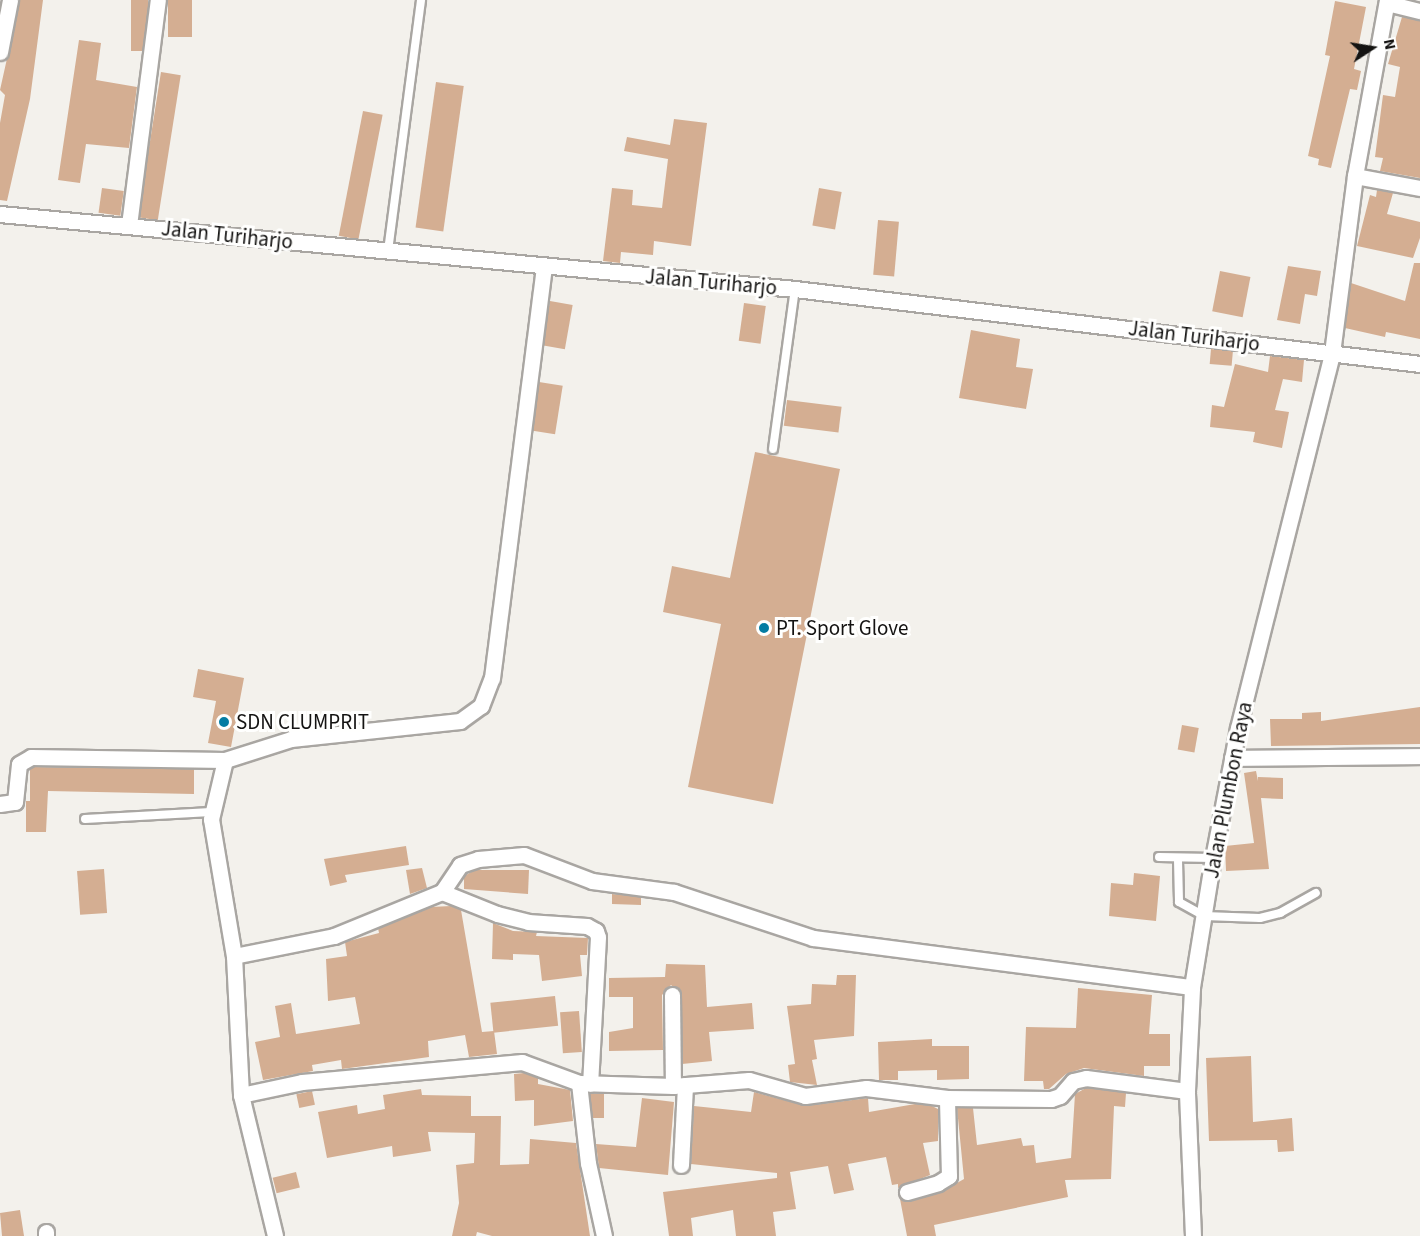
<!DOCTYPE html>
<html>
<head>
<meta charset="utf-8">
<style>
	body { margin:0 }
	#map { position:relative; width:1420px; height:1236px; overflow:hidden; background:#f3f1ec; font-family:"Source Sans 3",sans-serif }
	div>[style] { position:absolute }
	.building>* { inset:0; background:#d4ae92; transform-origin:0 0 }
	.roads { filter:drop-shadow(2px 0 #a9a6a2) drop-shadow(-2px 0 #a9a6a2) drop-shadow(0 2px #a9a6a2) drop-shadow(0 -2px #a9a6a2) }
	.lane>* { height:8px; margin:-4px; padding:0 4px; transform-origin:4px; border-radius:4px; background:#fff }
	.street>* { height:15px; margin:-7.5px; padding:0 7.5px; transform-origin:7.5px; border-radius:7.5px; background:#fff }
	.dots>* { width:16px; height:16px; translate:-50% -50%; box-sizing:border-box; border:3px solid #fffffe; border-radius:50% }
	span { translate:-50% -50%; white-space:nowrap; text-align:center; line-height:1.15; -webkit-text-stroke:6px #fffffe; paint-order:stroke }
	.street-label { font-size:21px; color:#141312 }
	.poi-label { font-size:21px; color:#141312 }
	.left { translate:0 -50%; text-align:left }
	.north { position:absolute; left:1342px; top:18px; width:60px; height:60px; -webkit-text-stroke:4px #fffffe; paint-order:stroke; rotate:78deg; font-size:16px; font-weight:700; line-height:24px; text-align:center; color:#141312 }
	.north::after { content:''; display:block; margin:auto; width:21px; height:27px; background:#141312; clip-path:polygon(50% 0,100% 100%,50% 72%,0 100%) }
</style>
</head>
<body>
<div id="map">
	<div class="building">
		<div style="clip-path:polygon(20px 0,43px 0,30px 99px,7px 201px,0 200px,0 123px,5px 95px,0 90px)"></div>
		<div style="left:131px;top:0;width:17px;height:51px"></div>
		<div style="left:168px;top:0;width:24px;height:37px"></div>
		<div style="clip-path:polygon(1335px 1px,1366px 7px,1354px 69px,1361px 71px,1357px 90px,1350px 89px,1331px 168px,1318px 165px,1319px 159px,1308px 156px,1330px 56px,1325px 55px)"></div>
		<div style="clip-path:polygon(1402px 17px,1420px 20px,1420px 178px,1380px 171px,1383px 158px,1375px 157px,1383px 95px,1395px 97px,1400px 67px,1388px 64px)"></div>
		<div style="clip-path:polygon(79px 40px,101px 43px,96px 80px,137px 87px,129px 148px,86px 144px,80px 183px,58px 180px)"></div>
		<div style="left:161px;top:72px;width:20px;height:147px;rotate:9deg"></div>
		<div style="left:436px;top:82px;width:28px;height:147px;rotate:8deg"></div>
		<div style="left:363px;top:111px;width:20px;height:127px;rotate:11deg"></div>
		<div style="clip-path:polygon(674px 119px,707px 123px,691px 246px,654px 241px,653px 255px,621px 252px,620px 263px,603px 261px,612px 188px,633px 190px,632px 205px,662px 208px,668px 159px,624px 151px,627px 137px,670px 145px)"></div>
		<div style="left:102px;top:188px;width:22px;height:25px;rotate:8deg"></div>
		<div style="left:819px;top:188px;width:23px;height:38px;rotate:10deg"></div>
		<div style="clip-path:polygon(1377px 190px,1393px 193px,1387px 214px,1420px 222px,1420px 238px,1413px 258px,1357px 246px,1370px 195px,1376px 197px)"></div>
		<div style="left:878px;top:220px;width:21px;height:55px;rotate:5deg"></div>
		<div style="clip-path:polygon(1414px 263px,1420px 263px,1420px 339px,1386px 332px,1385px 337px,1345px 328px,1351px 283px,1405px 301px)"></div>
		<div style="clip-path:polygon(1288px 266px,1321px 271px,1317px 296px,1305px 294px,1300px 324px,1277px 320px)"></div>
		<div style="left:1220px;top:271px;width:31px;height:41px;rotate:11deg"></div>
		<div style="left:550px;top:301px;width:23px;height:45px;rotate:10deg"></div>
		<div style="left:744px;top:303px;width:22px;height:38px;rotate:8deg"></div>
		<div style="clip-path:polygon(971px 330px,1020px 339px,1016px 367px,1033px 369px,1026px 409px,959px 398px)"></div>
		<div style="left:1211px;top:349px;width:22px;height:15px;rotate:5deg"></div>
		<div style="clip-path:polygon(1270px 356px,1304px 360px,1302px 382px,1283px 379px,1275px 410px,1289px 412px,1282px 448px,1253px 442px,1255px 432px,1210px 427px,1212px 405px,1224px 407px,1235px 364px,1268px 372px)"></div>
		<div style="left:539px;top:382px;width:24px;height:49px;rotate:9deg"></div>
		<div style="left:787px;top:400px;width:55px;height:26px;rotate:7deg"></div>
		<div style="clip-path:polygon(755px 452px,840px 469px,773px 804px,688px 787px,721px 624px,663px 612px,672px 566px,730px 578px)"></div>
		<div style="clip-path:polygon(198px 669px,244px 678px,231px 747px,208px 743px,216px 701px,193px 697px)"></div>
		<div style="clip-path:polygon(1420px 707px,1420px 744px,1271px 746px,1270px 719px,1302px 719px,1302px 713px,1321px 712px,1321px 721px)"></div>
		<div style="left:1182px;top:725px;width:17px;height:25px;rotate:10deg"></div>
		<div style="clip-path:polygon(34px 767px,194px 769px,194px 794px,48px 791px,46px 832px,26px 832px,26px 801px,30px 801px,30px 769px)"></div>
		<div style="clip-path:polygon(1256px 771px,1258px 781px,1258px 777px,1283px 778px,1283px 799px,1261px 798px,1269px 869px,1226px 871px,1225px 846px,1254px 843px,1244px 773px)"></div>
		<div style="clip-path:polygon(406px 846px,409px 865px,345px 875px,347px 882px,330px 886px,324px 859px)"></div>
		<div style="clip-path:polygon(422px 868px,427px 888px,410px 894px,406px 870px)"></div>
		<div style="left:104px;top:869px;width:44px;height:27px;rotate:86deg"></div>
		<div style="clip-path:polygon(475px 870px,529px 870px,528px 894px,464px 889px,464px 876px)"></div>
		<div style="clip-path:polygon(1134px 873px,1160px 876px,1156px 921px,1109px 916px,1111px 883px,1133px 885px)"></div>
		<div style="clip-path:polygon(612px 894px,641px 897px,641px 905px,612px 904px)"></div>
		<div style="clip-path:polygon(451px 906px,461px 910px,482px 1032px,494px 1031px,497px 1054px,469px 1057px,465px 1035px,428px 1041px,429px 1057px,342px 1069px,341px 1060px,312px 1065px,313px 1071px,263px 1080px,255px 1042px,280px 1037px,275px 1006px,291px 1003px,296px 1034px,360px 1024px,355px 997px,328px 1001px,326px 959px,347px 956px,345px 942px,379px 933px,378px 928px,431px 907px)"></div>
		<div style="clip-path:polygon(493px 923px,513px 931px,537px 932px,536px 936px,588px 938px,587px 955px,580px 955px,582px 976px,542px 981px,539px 955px,513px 954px,513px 960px,492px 959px)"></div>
		<div style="clip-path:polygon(666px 964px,705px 965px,707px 1007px,752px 1003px,754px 1029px,709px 1032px,712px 1061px,682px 1064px,682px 995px,671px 985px,662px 995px,663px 1050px,609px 1051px,609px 1032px,633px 1028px,633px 997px,609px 997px,609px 978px,665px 977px)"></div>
		<div style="clip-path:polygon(837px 975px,856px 975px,854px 1036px,814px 1040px,817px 1059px,812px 1060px,817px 1085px,790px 1082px,788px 1065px,795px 1064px,787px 1006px,811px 1004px,812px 984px,836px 985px)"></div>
		<div style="clip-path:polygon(1078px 988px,1152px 995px,1149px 1034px,1170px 1034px,1170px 1066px,1144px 1066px,1144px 1076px,1084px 1068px,1066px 1074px,1049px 1089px,1044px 1089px,1043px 1081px,1024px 1081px,1026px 1027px,1076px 1028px)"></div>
		<div style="left:555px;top:996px;width:30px;height:65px;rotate:84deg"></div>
		<div style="left:579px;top:1011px;width:41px;height:19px;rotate:86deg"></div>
		<div style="clip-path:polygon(932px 1039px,932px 1046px,969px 1046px,969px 1079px,937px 1080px,937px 1070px,898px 1071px,898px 1080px,879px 1080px,878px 1042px)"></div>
		<div style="clip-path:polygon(1251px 1056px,1253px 1122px,1292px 1118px,1294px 1151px,1278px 1152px,1277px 1140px,1209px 1141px,1206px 1058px)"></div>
		<div style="clip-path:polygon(524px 1073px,538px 1078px,538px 1084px,570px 1090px,573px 1121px,534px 1126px,534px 1100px,515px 1101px,514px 1074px)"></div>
		<div style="clip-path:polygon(1086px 1088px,1126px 1093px,1125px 1107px,1114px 1106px,1111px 1179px,1065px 1180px,1068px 1197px,934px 1225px,936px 1236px,907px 1236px,900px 1199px,910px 1201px,941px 1192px,964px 1179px,957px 1108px,973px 1108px,977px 1145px,1021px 1138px,1023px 1146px,1034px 1145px,1036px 1163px,1071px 1158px,1075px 1094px)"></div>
		<div style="clip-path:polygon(421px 1089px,422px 1095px,471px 1096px,471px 1116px,501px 1116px,500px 1165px,529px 1164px,530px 1139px,576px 1143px,590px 1236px,492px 1236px,477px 1232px,476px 1236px,452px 1236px,459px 1203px,456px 1165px,474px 1163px,475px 1133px,428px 1132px,431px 1151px,393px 1157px,392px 1146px,327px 1158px,318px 1112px,357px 1105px,358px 1114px,385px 1109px,383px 1095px)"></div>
		<div style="left:312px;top:1091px;width:14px;height:16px;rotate:78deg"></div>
		<div style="clip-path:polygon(754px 1092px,806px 1106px,868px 1098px,869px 1112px,915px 1104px,932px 1106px,938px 1109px,938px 1141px,923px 1143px,930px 1175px,898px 1188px,898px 1184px,892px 1185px,886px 1157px,848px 1164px,854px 1190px,834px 1194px,828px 1166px,790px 1172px,796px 1209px,773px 1212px,776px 1236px,736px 1236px,733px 1210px,691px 1218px,693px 1236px,669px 1236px,663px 1192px,777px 1178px,777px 1173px,691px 1164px,694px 1106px,751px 1112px)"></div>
		<div style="left:590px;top:1094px;width:14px;height:24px"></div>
		<div style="clip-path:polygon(642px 1098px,674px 1102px,668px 1175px,599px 1168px,596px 1144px,636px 1147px)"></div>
		<div style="left:296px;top:1172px;width:16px;height:24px;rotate:76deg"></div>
		<div style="clip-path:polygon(20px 1210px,24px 1236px,2px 1236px,0 1213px)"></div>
	</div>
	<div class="roads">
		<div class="lane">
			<div style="left:388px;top:251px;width:253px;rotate:-82.5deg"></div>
			<div style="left:773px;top:449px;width:162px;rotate:-82.2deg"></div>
			<div style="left:85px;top:819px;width:126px;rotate:-3.2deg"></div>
			<div style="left:1159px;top:857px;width:54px;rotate:1.1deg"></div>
			<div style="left:1178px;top:860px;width:42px;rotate:88.6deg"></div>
			<div style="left:1179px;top:902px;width:29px;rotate:29deg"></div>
			<div style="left:1204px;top:916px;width:56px;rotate:2deg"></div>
			<div style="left:1260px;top:918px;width:21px;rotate:-14deg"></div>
			<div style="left:1280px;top:913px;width:41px;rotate:-29.1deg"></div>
		</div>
		<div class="street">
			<div style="left:1387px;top:3px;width:34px;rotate:14deg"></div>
			<div style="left:0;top:52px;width:53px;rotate:-79.1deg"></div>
			<div style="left:1355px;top:176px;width:66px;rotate:10.5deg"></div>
			<div style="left:0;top:214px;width:799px;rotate:5.39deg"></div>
			<div style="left:795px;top:289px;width:629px;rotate:6.84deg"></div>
			<div style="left:129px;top:225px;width:227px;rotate:-82.7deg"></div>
			<div style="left:1232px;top:758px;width:188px;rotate:-0.6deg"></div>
			<div style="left:225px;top:760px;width:61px;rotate:103.3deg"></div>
			<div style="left:211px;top:819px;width:139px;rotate:80.5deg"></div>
			<div style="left:234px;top:956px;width:139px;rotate:87.1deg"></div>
			<div style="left:241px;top:1095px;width:145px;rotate:76.4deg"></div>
			<div style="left:0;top:804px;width:15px;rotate:-8deg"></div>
			<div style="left:15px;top:802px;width:38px;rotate:-84deg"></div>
			<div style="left:19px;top:764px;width:14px;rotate:-30deg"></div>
			<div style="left:31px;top:757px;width:194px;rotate:0.9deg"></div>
			<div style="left:225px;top:760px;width:69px;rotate:-17.7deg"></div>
			<div style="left:291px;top:739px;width:170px;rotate:-6.1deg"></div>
			<div style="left:460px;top:721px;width:26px;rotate:-36deg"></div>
			<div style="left:481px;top:706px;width:30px;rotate:-69deg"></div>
			<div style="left:492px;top:678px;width:413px;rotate:-82.8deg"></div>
			<div style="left:442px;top:892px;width:32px;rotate:-56deg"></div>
			<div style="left:460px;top:865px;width:19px;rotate:-18deg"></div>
			<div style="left:478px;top:859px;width:46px;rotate:-5deg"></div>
			<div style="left:524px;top:855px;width:73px;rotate:20.9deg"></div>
			<div style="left:592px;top:881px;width:83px;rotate:7.6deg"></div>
			<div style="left:674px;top:892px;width:146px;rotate:18.3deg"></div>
			<div style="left:813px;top:938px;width:382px;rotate:7.4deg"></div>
			<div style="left:234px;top:956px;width:102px;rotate:-11.3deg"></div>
			<div style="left:334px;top:936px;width:117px;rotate:-22.2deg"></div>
			<div style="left:442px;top:892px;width:59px;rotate:21.8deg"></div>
			<div style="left:497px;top:914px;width:32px;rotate:14deg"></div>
			<div style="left:528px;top:922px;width:59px;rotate:3.9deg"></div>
			<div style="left:587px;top:926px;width:10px;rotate:29deg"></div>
			<div style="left:596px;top:931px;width:6px;rotate:72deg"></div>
			<div style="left:598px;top:937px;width:147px;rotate:93.1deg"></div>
			<div style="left:672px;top:995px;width:91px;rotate:89.4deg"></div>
			<div style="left:579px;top:1083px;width:81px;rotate:83.6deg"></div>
			<div style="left:588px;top:1163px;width:75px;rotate:77.6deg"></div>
			<div style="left:241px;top:1095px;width:62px;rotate:-12deg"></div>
			<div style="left:302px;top:1082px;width:221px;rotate:-5.2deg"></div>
			<div style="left:522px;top:1062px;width:61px;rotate:20.2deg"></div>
			<div style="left:579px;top:1083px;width:94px;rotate:1.8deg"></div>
			<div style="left:673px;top:1086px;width:76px;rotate:-4.5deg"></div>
			<div style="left:749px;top:1080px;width:58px;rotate:15.9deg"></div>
			<div style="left:805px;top:1096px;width:62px;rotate:-7.5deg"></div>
			<div style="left:866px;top:1088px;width:82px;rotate:7deg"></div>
			<div style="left:947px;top:1098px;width:104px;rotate:0.6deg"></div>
			<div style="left:1051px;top:1099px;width:9px;rotate:-18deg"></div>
			<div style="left:1060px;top:1096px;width:20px;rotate:-49deg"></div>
			<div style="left:1073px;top:1081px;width:13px;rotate:-13deg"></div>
			<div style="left:1086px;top:1078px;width:102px;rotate:7.3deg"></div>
			<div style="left:681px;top:1165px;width:80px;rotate:-87.1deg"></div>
			<div style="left:907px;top:1192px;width:32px;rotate:-16deg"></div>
			<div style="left:938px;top:1183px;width:13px;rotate:-32deg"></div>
			<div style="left:949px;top:1176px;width:78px;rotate:-91.5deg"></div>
			<div style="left:46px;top:1232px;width:4px;rotate:90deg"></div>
			<div style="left:1193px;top:1236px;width:145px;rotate:-92.4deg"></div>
			<div style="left:1187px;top:1091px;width:104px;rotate:-87.2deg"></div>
			<div style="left:1192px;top:987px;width:131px;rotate:-80.8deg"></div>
			<div style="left:1213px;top:858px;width:132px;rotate:-79.1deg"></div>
			<div style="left:1238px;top:728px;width:387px;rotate:-75.9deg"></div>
			<div style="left:1332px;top:353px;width:178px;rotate:-82.6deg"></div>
			<div style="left:1355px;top:176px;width:179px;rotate:-79.7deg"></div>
		</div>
	</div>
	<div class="dots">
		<div style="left:764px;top:628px;background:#047ca3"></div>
		<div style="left:224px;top:722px;background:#047ca3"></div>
	</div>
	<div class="street-label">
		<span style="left:227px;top:235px;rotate:6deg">Jalan Turiharjo</span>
		<span style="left:711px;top:282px;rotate:5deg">Jalan Turiharjo</span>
		<span style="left:1194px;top:336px;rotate:7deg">Jalan Turiharjo</span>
		<span style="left:1228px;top:790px;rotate:-79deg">Jalan Plumbon Raya</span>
	</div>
	<div class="poi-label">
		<span class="left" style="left:776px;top:628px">PT. Sport Glove</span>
		<span class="left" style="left:236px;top:722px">SDN CLUMPRIT</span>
	</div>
	<div class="north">N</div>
</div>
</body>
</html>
